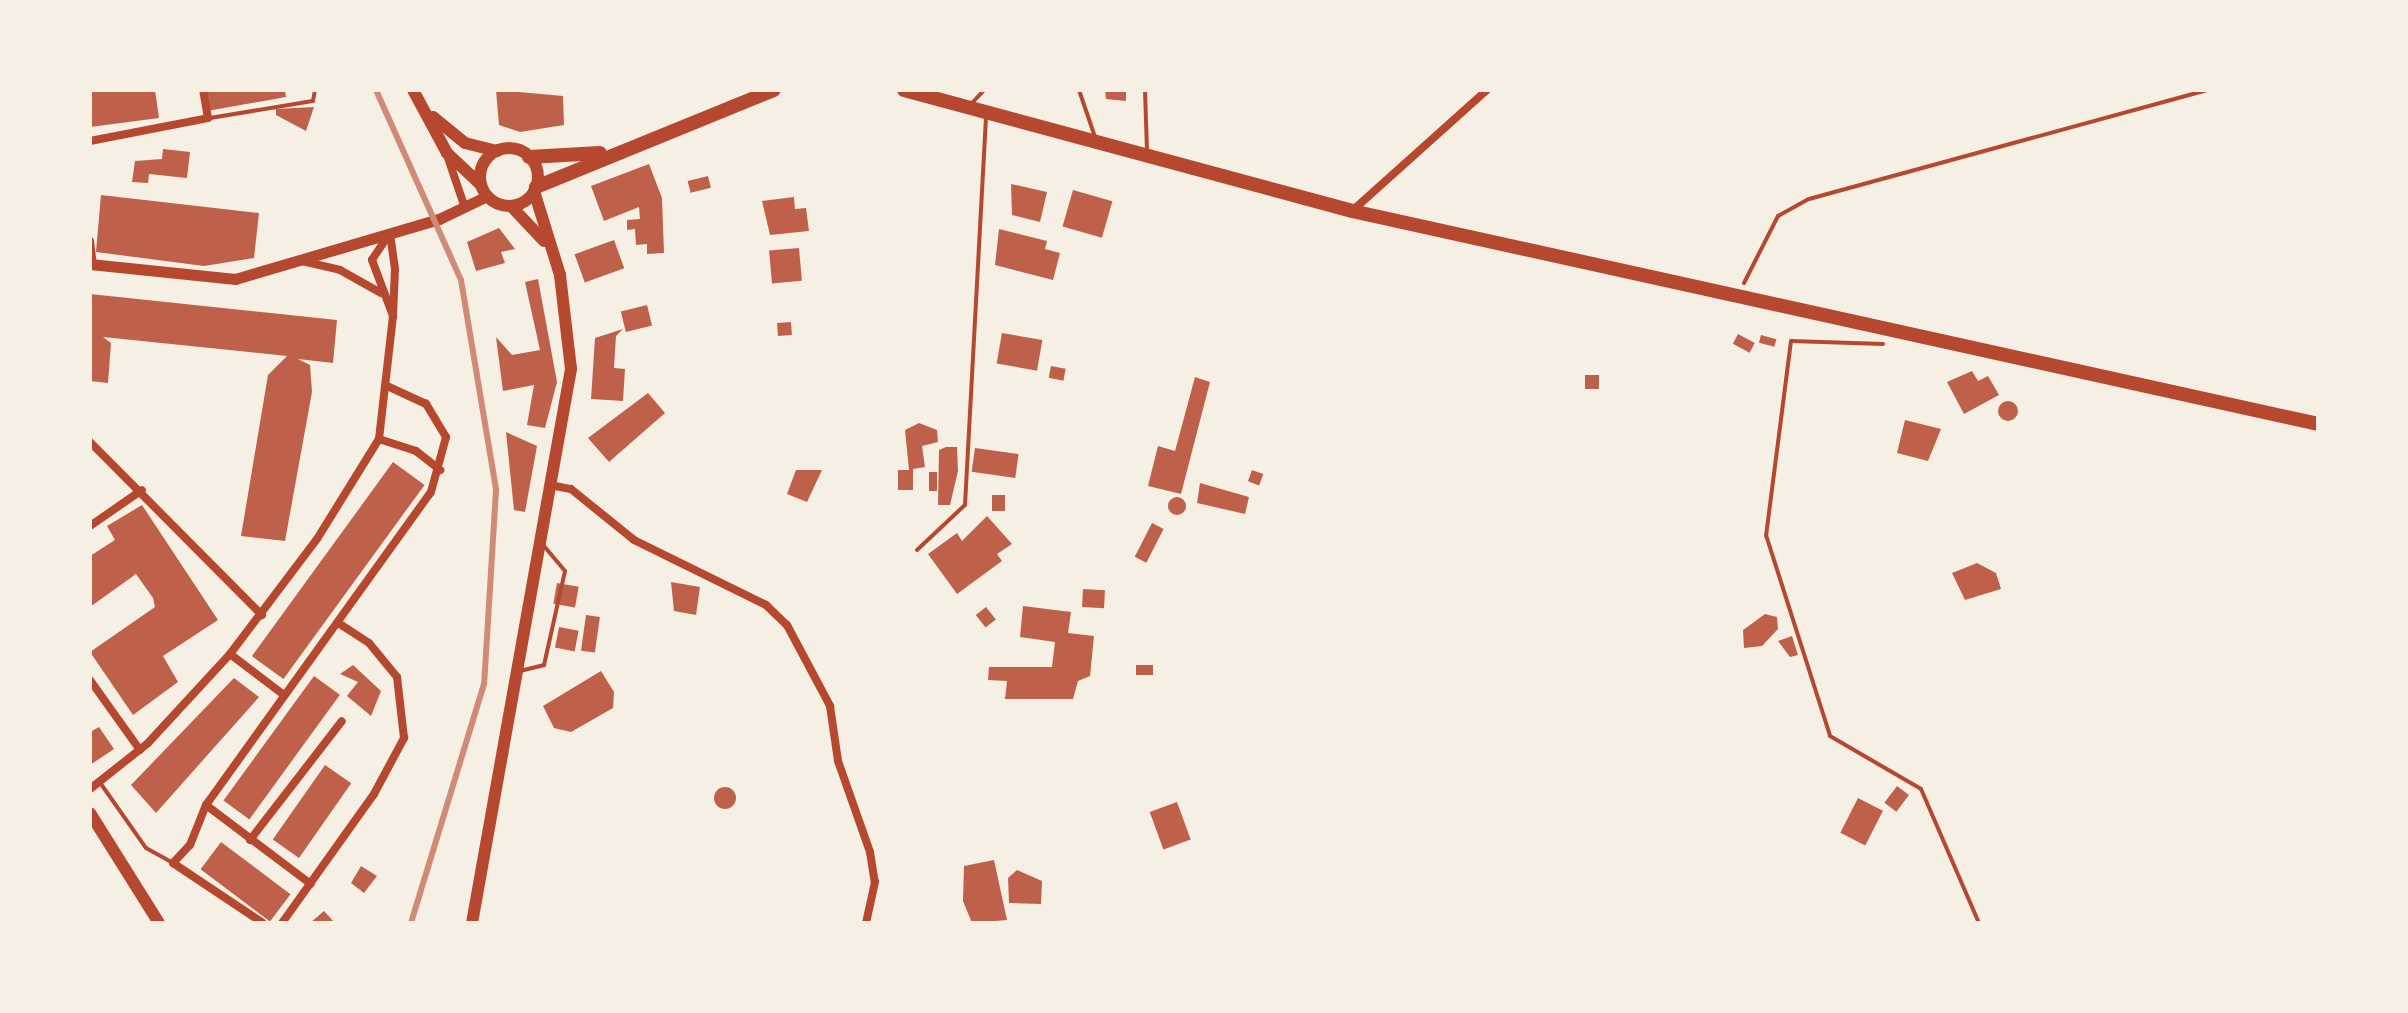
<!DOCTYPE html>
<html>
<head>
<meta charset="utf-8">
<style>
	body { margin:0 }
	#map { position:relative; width:2408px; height:1013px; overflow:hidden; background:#f6efe4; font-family:"Fira Sans Condensed",sans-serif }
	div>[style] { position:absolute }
	.building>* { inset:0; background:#bf614a; transform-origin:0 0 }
	.round { border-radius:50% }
	.path>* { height:4px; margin:-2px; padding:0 2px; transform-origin:2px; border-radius:2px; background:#b5482f }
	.service>* { height:4px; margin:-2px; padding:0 2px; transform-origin:2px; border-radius:2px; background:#b5482f }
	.minor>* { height:8px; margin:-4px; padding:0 4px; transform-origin:4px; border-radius:4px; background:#b5482f }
	.tertiary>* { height:11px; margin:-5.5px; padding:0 5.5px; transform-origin:5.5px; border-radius:5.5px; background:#b5482f }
	.secondary>* { height:12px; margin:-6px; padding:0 6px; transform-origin:6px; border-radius:6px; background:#b5482f }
	.secondary>.ring { margin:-6px; padding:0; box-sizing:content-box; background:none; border:12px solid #b5482f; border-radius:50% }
	.primary>* { height:14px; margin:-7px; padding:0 7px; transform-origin:7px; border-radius:7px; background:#b5482f }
	.rail>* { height:6px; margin:-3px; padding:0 3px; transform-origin:3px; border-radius:3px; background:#cf8b77 }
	span { translate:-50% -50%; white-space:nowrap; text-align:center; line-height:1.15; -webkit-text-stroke:6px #f6efe4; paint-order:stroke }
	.frame { position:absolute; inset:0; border:92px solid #f6efe4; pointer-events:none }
</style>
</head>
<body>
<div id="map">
	<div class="building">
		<div style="clip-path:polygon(155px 90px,159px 118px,90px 127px,90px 92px)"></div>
		<div style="clip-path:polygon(204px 90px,285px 90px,286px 97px,207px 111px)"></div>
		<div style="clip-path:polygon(496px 90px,563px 96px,564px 125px,520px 132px,499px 125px)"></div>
		<div style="clip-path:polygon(1105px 90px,1126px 90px,1126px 101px,1106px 99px)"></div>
		<div style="clip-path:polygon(314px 107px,306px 131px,276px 115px,276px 109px)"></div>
		<div style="clip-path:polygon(163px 149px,190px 152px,187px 178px,149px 174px,148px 183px,132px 182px,135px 161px,162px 159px)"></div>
		<div style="clip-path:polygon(649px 164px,662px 198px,664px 253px,647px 254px,647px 244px,636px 245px,635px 229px,627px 230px,627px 220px,640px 219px,639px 207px,604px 221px,591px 186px)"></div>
		<div style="left:708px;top:176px;width:12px;height:21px;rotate:76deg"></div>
		<div style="clip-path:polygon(1011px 184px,1047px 192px,1040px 222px,1012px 215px)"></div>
		<div style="left:1073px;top:190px;width:41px;height:38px;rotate:16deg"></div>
		<div style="clip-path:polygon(101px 195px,259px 213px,254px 258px,204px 266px,96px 252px)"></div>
		<div style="clip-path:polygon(794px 197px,795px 209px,806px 208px,809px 231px,770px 235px,762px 201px)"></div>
		<div style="clip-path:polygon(499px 228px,515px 249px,501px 252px,505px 263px,476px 271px,467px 242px)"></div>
		<div style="clip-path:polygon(999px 229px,1047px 241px,1045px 249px,1060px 253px,1053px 280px,995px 265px)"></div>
		<div style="left:614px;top:240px;width:30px;height:42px;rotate:70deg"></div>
		<div style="left:799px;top:248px;width:33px;height:30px;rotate:85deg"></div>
		<div style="clip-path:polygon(538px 279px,557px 382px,545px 428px,527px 425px,534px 385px,503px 391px,496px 337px,512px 355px,540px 350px,525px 282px)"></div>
		<div style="clip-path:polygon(90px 294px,337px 320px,333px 363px,298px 359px,310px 365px,312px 392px,285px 541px,241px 536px,268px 375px,287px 356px,103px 337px,111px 343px,108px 383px,90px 381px)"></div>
		<div style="left:647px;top:305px;width:21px;height:27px;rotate:76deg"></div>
		<div style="left:791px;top:322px;width:13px;height:14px;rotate:86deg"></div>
		<div style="clip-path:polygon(623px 329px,616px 336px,614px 368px,625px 369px,623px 401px,591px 399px,595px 338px)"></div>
		<div style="left:1002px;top:333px;width:41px;height:31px;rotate:10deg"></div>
		<div style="left:1738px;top:334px;width:19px;height:11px;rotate:28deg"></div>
		<div style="left:1761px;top:335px;width:16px;height:8px;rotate:15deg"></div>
		<div style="left:1051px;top:366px;width:15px;height:12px;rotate:11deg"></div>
		<div style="clip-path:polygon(1972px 371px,1978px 381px,1988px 376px,1999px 395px,1964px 414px,1947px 382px)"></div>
		<div style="left:1585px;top:375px;width:14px;height:14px"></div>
		<div style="clip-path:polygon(1195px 377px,1210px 382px,1181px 494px,1148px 486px,1158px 446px,1175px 451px)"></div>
		<div style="clip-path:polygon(648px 393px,665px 413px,609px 462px,588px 438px)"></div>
		<div class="round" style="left:1998px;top:401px;width:20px;height:20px"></div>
		<div style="clip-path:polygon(1905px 420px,1941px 429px,1928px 461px,1897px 453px)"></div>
		<div style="clip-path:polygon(919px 423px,937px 430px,938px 442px,922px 446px,925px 467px,913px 469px,913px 490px,898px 490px,898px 470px,909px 470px,905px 430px)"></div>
		<div style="clip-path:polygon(506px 432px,537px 446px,525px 512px,514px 510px)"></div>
		<div style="clip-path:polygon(946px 447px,957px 447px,958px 471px,950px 505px,938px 505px,939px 450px)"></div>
		<div style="left:975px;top:448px;width:44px;height:24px;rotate:8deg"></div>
		<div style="left:393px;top:462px;width:39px;height:240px;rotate:36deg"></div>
		<div style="clip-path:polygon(796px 470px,822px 470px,807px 502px,787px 494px)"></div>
		<div style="left:1252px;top:470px;width:12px;height:12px;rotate:20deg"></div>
		<div style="left:929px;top:472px;width:8px;height:19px"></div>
		<div style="clip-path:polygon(1200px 483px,1249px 497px,1245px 514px,1197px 503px)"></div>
		<div style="left:992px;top:495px;width:13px;height:16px"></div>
		<div class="round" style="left:1168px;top:497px;width:18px;height:18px"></div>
		<div style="clip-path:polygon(142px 505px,218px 620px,163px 656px,178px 682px,133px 715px,90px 652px,155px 607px,153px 598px,136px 574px,90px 607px,90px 556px,115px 540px,107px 526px)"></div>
		<div style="clip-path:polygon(987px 516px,1012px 544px,997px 554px,1002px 561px,957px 594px,928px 554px,957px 533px,962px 541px)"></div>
		<div style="left:1152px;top:523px;width:13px;height:38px;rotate:27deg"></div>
		<div style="clip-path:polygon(1977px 563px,1996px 573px,2001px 589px,1965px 600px,1952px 573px)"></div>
		<div style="clip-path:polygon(671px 582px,700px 587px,696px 615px,674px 611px)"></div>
		<div style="left:557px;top:583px;width:22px;height:21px;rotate:10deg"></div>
		<div style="left:1083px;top:589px;width:22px;height:18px;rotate:3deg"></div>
		<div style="clip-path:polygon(1023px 606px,1071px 612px,1068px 633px,1094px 636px,1090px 676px,1078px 681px,1073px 699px,1005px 699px,1007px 681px,988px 680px,989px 667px,1052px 667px,1055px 642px,1020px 637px)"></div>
		<div style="left:986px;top:607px;width:16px;height:13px;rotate:52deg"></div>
		<div style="clip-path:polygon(1765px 614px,1777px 617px,1778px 629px,1762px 646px,1744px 648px,1743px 630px)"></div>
		<div style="left:586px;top:615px;width:14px;height:36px;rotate:8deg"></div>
		<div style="left:559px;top:627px;width:20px;height:21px;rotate:11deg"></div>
		<div style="clip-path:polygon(1792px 636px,1798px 655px,1790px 657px,1778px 641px)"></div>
		<div style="clip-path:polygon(353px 665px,381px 691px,371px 716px,347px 696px,358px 682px,340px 674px)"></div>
		<div style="left:1153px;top:665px;width:10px;height:17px;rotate:90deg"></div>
		<div style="clip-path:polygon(601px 671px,614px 692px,613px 708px,571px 732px,554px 728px,543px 706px)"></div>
		<div style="left:314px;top:676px;width:32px;height:154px;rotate:36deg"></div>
		<div style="clip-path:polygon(234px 678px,259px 697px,156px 813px,131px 785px)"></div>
		<div style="clip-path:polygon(99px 727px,114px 749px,90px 765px,90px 732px)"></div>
		<div style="left:325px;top:765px;width:32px;height:91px;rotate:35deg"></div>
		<div style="left:1897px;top:786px;width:15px;height:21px;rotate:37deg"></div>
		<div class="round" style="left:714px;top:787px;width:22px;height:22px"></div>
		<div style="left:1858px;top:798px;width:28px;height:39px;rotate:27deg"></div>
		<div style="left:1177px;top:802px;width:40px;height:29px;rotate:70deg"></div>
		<div style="left:221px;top:842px;width:87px;height:34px;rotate:37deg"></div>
		<div style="clip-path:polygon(994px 860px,1007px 920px,972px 923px,963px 901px,964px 866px)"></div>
		<div style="clip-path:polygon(361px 866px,377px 876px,364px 893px,351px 883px)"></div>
		<div style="clip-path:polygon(1017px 870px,1042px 881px,1041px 904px,1009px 903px,1008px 878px)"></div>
		<div style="clip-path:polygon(324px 911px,335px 923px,310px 923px)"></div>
	</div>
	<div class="path">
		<div style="left:1744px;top:283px;width:75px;rotate:-63.1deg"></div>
		<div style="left:1778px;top:216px;width:35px;rotate:-29deg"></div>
		<div style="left:1809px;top:199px;width:413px;rotate:-15.3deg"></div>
		<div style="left:1883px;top:344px;width:92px;rotate:-178.1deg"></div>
		<div style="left:1791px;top:341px;width:196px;rotate:97.3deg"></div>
		<div style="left:1766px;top:535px;width:211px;rotate:72.3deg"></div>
		<div style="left:1830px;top:736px;width:105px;rotate:30.2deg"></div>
		<div style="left:1921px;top:789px;width:146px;rotate:66.6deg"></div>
	</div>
	<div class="service">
		<div style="left:1079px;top:90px;width:50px;rotate:71.2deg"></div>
		<div style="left:1145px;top:90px;width:61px;rotate:88.1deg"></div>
		<div style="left:972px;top:103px;width:18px;rotate:-47deg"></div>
		<div style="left:210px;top:118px;width:104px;rotate:-9.4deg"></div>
		<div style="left:313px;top:101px;width:11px;rotate:-80deg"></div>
		<div style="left:917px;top:550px;width:66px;rotate:-43.2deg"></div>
		<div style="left:965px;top:505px;width:388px;rotate:-86.9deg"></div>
		<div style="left:520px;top:671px;width:25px;rotate:-14deg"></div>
		<div style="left:544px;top:665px;width:96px;rotate:-77.4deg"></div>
		<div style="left:565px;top:571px;width:33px;rotate:-130deg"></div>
		<div style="left:101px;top:784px;width:78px;rotate:54.9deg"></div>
		<div style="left:146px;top:848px;width:31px;rotate:29deg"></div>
	</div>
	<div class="minor">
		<div style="left:90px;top:141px;width:120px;rotate:-11deg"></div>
		<div style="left:208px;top:118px;width:28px;rotate:-100deg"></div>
		<div style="left:448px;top:158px;width:53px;rotate:71.2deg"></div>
		<div style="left:1352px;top:211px;width:181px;rotate:-41.9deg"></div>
		<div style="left:90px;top:241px;width:23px;rotate:83deg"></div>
		<div style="left:302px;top:261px;width:39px;rotate:13deg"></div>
		<div style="left:340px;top:270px;width:47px;rotate:29.3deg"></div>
		<div style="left:379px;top:439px;width:39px;rotate:18deg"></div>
		<div style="left:416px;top:451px;width:31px;rotate:38deg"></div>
		<div style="left:90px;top:442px;width:244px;rotate:45.2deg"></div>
		<div style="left:555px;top:486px;width:16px;rotate:11deg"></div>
		<div style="left:571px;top:489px;width:81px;rotate:39deg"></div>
		<div style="left:634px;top:540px;width:147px;rotate:26.2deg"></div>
		<div style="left:766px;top:605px;width:29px;rotate:44deg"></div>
		<div style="left:787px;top:625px;width:92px;rotate:62deg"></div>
		<div style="left:830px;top:706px;width:56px;rotate:81.7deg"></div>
		<div style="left:838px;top:761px;width:96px;rotate:70.6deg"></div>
		<div style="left:870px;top:852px;width:30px;rotate:81deg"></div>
		<div style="left:875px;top:882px;width:42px;rotate:102.4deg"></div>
		<div style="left:90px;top:526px;width:63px;rotate:-34.7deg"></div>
		<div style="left:230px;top:654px;width:68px;rotate:37.2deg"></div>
		<div style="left:90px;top:680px;width:86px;rotate:54.5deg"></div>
		<div style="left:90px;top:789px;width:74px;rotate:-38.4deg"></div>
		<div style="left:148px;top:743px;width:121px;rotate:-47.3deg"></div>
		<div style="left:230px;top:654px;width:144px;rotate:-52.9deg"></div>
		<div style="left:317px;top:539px;width:118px;rotate:-58.2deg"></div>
		<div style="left:379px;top:439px;width:124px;rotate:-83.5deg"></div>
		<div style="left:393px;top:316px;width:47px;rotate:-87.6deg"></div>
		<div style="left:395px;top:269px;width:36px;rotate:-98deg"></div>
		<div style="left:390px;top:233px;width:32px;rotate:124deg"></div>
		<div style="left:372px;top:260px;width:60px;rotate:69.4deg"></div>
		<div style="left:206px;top:805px;width:131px;rotate:37deg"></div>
		<div style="left:250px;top:840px;width:150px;rotate:-52.3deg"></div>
		<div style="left:263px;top:923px;width:108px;rotate:-146.3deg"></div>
		<div style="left:173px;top:863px;width:25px;rotate:-47deg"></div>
		<div style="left:190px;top:845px;width:43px;rotate:-68.2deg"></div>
		<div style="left:206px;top:805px;width:385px;rotate:-54.3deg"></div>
		<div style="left:431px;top:492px;width:57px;rotate:-74.7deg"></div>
		<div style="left:446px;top:437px;width:39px;rotate:-121deg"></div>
		<div style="left:426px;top:404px;width:45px;rotate:-155.1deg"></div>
		<div style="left:282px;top:923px;width:158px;rotate:-54.5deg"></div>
		<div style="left:374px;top:794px;width:64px;rotate:-61.8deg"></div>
		<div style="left:404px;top:738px;width:61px;rotate:-96.5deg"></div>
		<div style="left:397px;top:677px;width:44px;rotate:-129.5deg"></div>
		<div style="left:369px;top:643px;width:35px;rotate:-147deg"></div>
	</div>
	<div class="tertiary">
		<div style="left:90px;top:264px;width:146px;rotate:5.9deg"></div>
		<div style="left:235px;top:279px;width:213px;rotate:-16.4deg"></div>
		<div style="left:439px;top:219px;width:53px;rotate:-25.6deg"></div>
	</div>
	<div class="secondary">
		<div style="left:413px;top:90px;width:72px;rotate:61.6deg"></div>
		<div style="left:447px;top:153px;width:47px;rotate:43.3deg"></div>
		<div style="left:433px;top:117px;width:41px;rotate:39.1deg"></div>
		<div style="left:465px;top:143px;width:33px;rotate:14deg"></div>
		<div class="ring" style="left:480px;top:148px;width:46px;height:46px"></div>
		<div style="left:511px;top:206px;width:48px;rotate:46.7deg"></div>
		<div style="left:90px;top:813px;width:130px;rotate:57.9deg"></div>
		<div style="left:472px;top:923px;width:563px;rotate:-79.87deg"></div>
		<div style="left:571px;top:369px;width:95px;rotate:-96.7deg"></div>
		<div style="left:560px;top:275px;width:88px;rotate:-107.2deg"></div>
	</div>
	<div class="primary">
		<div style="left:904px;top:90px;width:464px;rotate:15.1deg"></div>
		<div style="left:1352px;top:211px;width:989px;rotate:12.43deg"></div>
		<div style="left:529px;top:157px;width:71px;rotate:-3.2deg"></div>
		<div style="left:536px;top:187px;width:257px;rotate:-22.2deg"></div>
	</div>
	<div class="rail">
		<div style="left:376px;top:90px;width:208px;rotate:65.9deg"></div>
		<div style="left:461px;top:280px;width:213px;rotate:80.5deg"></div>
		<div style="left:496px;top:490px;width:194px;rotate:93.5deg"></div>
		<div style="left:484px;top:684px;width:250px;rotate:107deg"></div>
	</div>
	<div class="frame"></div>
</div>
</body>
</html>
